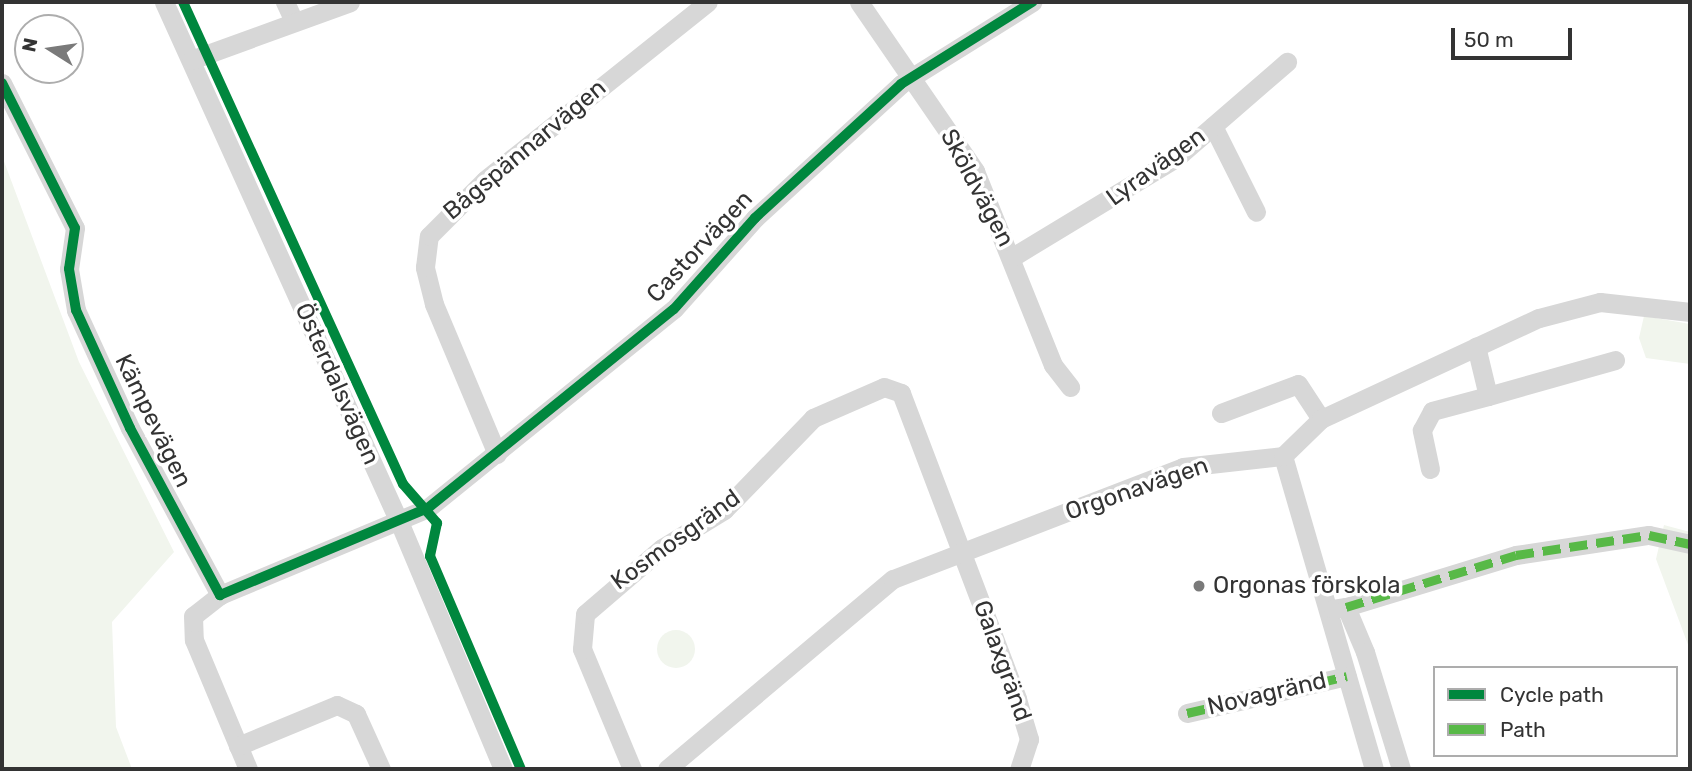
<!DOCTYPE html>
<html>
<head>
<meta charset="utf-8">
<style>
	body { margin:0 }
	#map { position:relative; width:1692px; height:771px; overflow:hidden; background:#fff; font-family:Rubik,sans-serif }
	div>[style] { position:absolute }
	.green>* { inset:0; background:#f1f5ed }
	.round { border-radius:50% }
	.minor>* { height:19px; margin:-9.5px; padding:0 9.5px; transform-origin:9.5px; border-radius:9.5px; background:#d7d7d7 }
	.quiet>* { height:9px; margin-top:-4.5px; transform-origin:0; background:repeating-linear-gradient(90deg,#58b947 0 18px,transparent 0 27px) }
	.cycleway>* { height:10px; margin:-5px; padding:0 5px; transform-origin:5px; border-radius:5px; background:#00873e }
	.dots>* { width:19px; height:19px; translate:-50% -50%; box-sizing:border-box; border:4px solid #fff; border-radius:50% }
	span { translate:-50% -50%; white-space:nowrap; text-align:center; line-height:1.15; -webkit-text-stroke:7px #fff; paint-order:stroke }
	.street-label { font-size:24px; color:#333 }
	.poi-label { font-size:24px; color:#333 }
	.left { translate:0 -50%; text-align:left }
	.frame { position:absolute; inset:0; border:4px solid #333; pointer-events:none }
	.legend { position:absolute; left:1433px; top:666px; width:245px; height:91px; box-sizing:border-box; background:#fff; border:2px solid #adadad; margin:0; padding:9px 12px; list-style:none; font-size:21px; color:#333 }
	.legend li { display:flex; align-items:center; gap:14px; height:35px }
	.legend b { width:35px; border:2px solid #adadad }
	.north { position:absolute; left:14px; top:14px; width:70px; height:70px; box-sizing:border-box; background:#fff; border:2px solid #adadad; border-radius:50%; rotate:282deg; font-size:19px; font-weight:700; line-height:28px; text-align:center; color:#333 }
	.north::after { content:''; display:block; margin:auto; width:24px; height:32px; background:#7a7a7a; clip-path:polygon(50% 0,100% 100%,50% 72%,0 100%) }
	.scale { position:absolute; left:1451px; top:28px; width:121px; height:32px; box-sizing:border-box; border:4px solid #333; border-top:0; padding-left:9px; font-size:21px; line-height:24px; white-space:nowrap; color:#333; -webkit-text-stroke:5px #fff; paint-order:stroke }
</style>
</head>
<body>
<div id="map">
	<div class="green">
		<div style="clip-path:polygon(2px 156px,79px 362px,174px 552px,112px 622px,116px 727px,132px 769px,2px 769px)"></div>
		<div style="clip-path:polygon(1644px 316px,1690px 324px,1690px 364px,1646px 358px,1639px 338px)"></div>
		<div style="clip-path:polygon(1664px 525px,1690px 532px,1690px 650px,1656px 559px)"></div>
		<div class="round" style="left:657px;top:630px;width:38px;height:38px"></div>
	</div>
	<div class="minor">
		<div style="left:164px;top:2px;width:573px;rotate:65.67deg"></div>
		<div style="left:400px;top:524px;width:266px;rotate:67.2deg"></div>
		<div style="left:285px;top:2px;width:21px;rotate:65deg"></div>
		<div style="left:859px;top:2px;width:205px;rotate:55.5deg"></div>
		<div style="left:975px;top:171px;width:209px;rotate:68.1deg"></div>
		<div style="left:1053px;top:365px;width:28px;rotate:52deg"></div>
		<div style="left:191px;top:60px;width:169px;rotate:-20deg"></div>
		<div style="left:2px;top:83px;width:162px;rotate:63.3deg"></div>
		<div style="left:75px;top:228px;width:41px;rotate:98.3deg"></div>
		<div style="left:69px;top:269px;width:42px;rotate:80.3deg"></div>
		<div style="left:76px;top:310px;width:130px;rotate:65.4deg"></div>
		<div style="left:130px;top:428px;width:190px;rotate:61.7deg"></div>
		<div style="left:220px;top:595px;width:225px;rotate:-22.7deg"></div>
		<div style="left:428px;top:508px;width:316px;rotate:-39deg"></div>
		<div style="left:674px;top:309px;width:122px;rotate:-48.3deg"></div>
		<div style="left:755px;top:218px;width:198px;rotate:-42.5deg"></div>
		<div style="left:901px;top:84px;width:155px;rotate:-32deg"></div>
		<div style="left:1213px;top:126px;width:96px;rotate:63.4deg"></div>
		<div style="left:1014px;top:256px;width:189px;rotate:-31.2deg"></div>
		<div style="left:1176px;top:158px;width:147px;rotate:-40.9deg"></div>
		<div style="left:1488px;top:396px;width:132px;rotate:-15.8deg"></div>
		<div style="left:1221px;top:413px;width:82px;rotate:-20.6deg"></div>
		<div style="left:1298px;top:384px;width:42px;rotate:56.7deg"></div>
		<div style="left:497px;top:454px;width:163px;rotate:-112.8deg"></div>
		<div style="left:434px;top:304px;width:38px;rotate:-104deg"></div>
		<div style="left:425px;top:267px;width:31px;rotate:-83deg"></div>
		<div style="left:429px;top:236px;width:79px;rotate:-45deg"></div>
		<div style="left:485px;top:180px;width:285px;rotate:-38.6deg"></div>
		<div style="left:1283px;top:456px;width:326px;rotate:73.8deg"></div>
		<div style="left:1430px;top:469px;width:40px;rotate:-102deg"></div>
		<div style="left:1422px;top:430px;width:21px;rotate:-62deg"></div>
		<div style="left:1432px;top:411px;width:58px;rotate:-15deg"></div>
		<div style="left:1488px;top:396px;width:51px;rotate:-103.5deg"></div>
		<div style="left:220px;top:595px;width:34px;rotate:142deg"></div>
		<div style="left:193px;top:616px;width:24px;rotate:88deg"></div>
		<div style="left:194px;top:640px;width:140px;rotate:67.3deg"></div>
		<div style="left:1346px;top:607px;width:178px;rotate:-17deg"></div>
		<div style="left:1516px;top:555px;width:134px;rotate:-8.6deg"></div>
		<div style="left:1649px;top:535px;width:42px;rotate:12.4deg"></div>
		<div style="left:1333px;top:609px;width:13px;rotate:-9deg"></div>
		<div style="left:1346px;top:607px;width:49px;rotate:67.1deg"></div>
		<div style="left:1365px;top:652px;width:122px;rotate:72.9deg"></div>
		<div style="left:1187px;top:713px;width:164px;rotate:-13deg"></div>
		<div style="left:238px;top:746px;width:107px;rotate:-22.5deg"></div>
		<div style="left:337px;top:705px;width:21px;rotate:25deg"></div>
		<div style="left:356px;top:714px;width:60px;rotate:65.6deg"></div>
		<div style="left:632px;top:769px;width:130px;rotate:-112.6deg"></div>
		<div style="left:582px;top:649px;width:35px;rotate:-85deg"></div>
		<div style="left:585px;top:614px;width:101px;rotate:-40.6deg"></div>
		<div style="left:662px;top:548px;width:73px;rotate:-31.5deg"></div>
		<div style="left:724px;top:510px;width:128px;rotate:-45.9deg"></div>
		<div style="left:813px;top:418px;width:77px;rotate:-23.6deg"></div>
		<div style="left:884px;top:387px;width:18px;rotate:19deg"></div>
		<div style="left:901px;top:393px;width:327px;rotate:69.2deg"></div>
		<div style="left:1017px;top:699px;width:42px;rotate:73.3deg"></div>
		<div style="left:1029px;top:739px;width:32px;rotate:108deg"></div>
		<div style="left:667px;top:769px;width:295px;rotate:-40.1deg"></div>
		<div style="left:893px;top:579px;width:311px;rotate:-21.1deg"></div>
		<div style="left:1183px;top:467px;width:101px;rotate:-6.3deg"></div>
		<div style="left:1283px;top:456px;width:53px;rotate:-44.2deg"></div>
		<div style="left:1321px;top:419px;width:240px;rotate:-24.9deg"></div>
		<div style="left:1539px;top:318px;width:63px;rotate:-14.7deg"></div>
		<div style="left:1600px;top:302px;width:91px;rotate:6.3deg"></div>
	</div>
	<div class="quiet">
		<div style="left:1346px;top:607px;width:178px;rotate:-17deg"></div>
		<div style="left:1516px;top:555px;width:134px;rotate:-8.6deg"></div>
		<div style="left:1649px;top:535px;width:42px;rotate:12.4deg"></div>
		<div style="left:1187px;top:713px;width:164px;rotate:-13deg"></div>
	</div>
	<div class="cycleway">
		<div style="left:183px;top:2px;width:530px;rotate:65.47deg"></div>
		<div style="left:403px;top:484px;width:52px;rotate:48.9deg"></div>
		<div style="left:437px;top:523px;width:34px;rotate:102deg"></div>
		<div style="left:430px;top:556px;width:232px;rotate:66.9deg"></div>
		<div style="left:2px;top:83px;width:162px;rotate:63.3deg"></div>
		<div style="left:75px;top:228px;width:41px;rotate:98.3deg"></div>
		<div style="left:69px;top:269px;width:42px;rotate:80.3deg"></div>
		<div style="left:76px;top:310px;width:130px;rotate:65.4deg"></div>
		<div style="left:130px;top:428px;width:190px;rotate:61.7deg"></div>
		<div style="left:220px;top:595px;width:225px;rotate:-22.7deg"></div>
		<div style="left:428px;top:508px;width:316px;rotate:-39deg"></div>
		<div style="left:674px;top:309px;width:122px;rotate:-48.3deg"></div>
		<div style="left:755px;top:218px;width:198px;rotate:-42.5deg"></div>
		<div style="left:901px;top:84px;width:155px;rotate:-32deg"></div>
	</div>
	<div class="dots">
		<div style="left:1199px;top:586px;background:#7a7a7a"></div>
	</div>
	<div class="street-label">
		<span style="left:525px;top:150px;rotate:-40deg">Bågspännarvägen</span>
		<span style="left:1156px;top:167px;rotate:-36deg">Lyravägen</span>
		<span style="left:977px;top:188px;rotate:62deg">Sköldvägen</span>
		<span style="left:700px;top:247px;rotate:-47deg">Castorvägen</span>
		<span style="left:337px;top:384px;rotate:66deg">Österdalsvägen</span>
		<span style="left:153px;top:421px;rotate:64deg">Kämpevägen</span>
		<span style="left:1137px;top:489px;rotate:-19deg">Orgonavägen</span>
		<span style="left:676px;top:540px;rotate:-36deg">Kosmosgränd</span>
		<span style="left:1002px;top:661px;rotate:70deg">Galaxgränd</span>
		<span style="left:1267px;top:694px;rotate:-13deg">Novagränd</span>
	</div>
	<div class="poi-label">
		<span class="left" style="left:1213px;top:586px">Orgonas förskola</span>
	</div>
	<div class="frame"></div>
	<ul class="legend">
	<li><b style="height:9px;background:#00873e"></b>Cycle path</li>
	<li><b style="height:9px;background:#58b947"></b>Path</li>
	</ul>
	<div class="north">N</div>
	<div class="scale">50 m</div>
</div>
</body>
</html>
